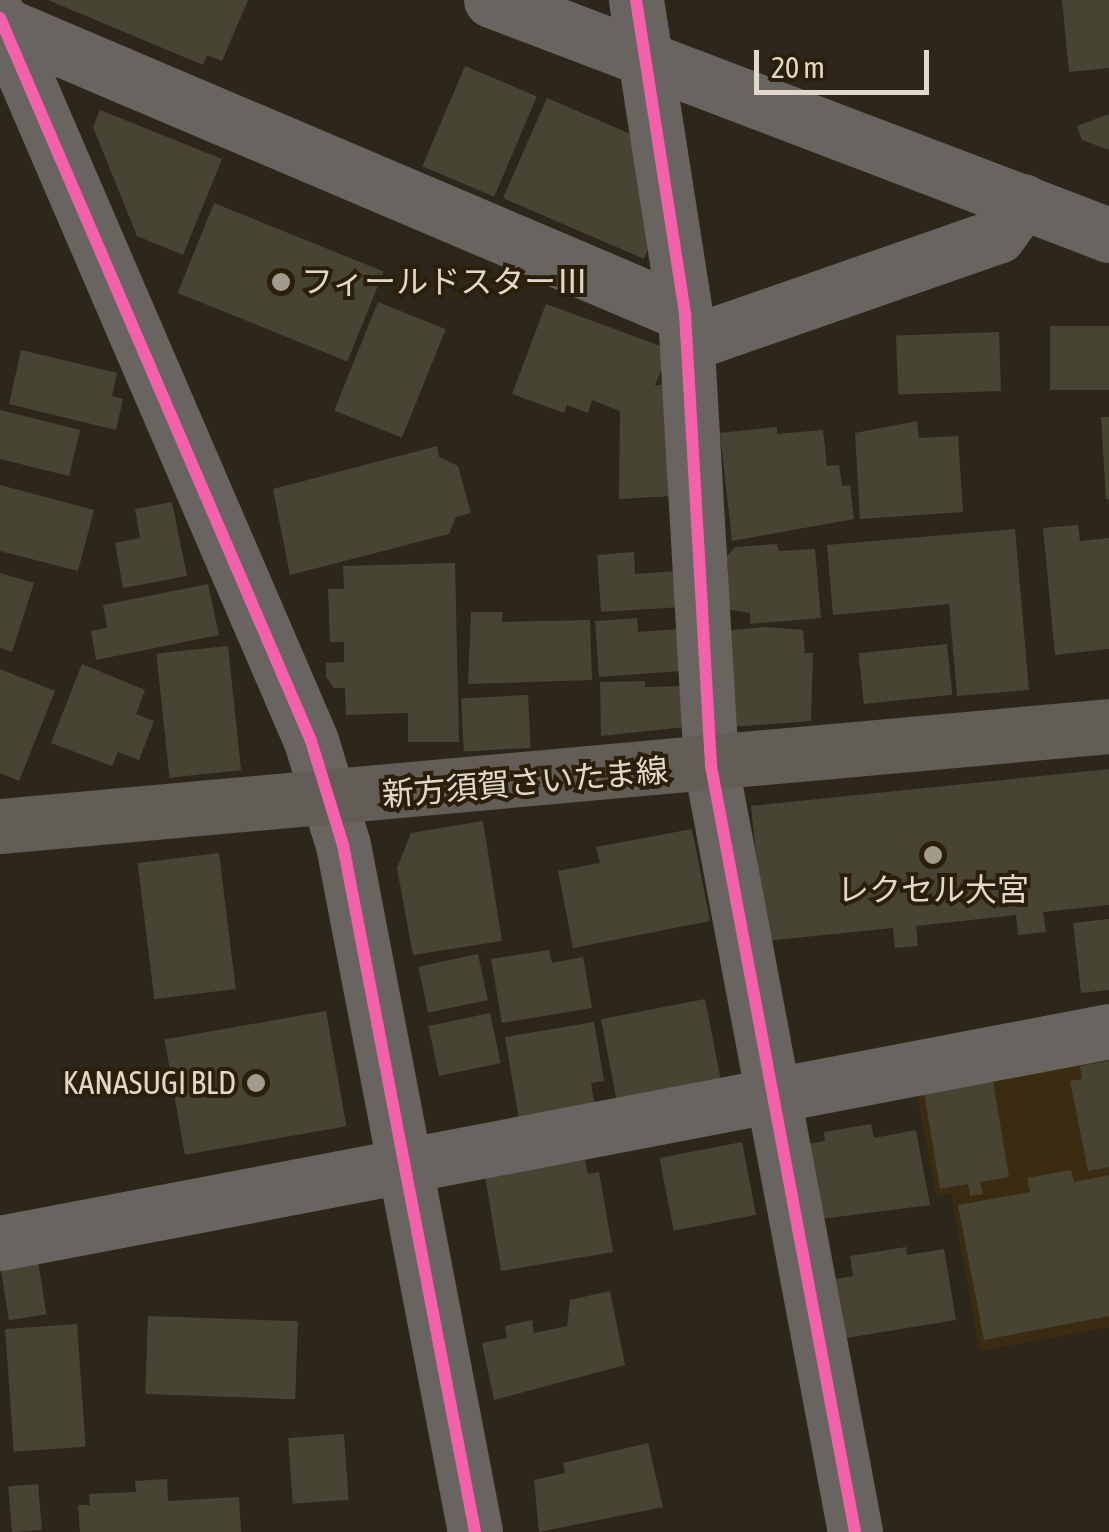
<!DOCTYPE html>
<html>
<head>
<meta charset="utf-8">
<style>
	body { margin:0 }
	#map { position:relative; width:1109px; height:1532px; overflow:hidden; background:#2d271b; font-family:"Asap Condensed","Noto Sans JP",sans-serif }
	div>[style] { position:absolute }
	.built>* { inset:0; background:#3b2c11 }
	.building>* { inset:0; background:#484433; transform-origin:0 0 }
	.minor>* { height:55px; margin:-27.5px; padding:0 27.5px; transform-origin:27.5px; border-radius:27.5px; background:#686460 }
	.tertiary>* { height:55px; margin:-27.5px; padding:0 27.5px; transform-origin:27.5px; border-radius:27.5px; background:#686460 }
	.secondary>* { height:55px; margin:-27.5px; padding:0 27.5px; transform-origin:27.5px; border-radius:27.5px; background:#625d56 }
	.cycleway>* { height:12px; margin:-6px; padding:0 6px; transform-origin:6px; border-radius:6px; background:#f560ab }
	.dots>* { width:28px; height:28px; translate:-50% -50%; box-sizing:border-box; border:5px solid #2b1f09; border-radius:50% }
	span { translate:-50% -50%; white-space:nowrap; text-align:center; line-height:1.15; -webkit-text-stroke:8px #2b1f09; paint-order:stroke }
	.poi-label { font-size:32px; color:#e0d8cb }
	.left { translate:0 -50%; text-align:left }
	.right { translate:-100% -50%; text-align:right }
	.street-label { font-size:32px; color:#e0d8cb }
	.scale { position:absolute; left:754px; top:50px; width:175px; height:45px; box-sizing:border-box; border:5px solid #e0d8cb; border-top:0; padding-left:12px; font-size:30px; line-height:35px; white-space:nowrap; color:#e0d8cb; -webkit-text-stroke:8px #2b1f09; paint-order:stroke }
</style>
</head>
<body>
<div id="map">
	<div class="built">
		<div style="clip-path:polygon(1109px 1052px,1109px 1327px,980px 1351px,951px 1194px,936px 1196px,916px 1088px)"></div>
	</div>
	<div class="building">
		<div style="clip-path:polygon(48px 0,248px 0,222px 61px,207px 55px,203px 65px)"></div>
		<div style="clip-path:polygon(1062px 0,1109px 0,1109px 68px,1069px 72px)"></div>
		<div style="left:465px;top:66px;width:78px;height:109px;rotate:23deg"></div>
		<div style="clip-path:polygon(547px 98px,633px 135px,652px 238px,644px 259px,503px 198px)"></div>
		<div style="clip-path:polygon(100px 110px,222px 159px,183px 255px,137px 236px,93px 127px)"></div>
		<div style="clip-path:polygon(1109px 114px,1109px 150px,1082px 140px,1077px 126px)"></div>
		<div style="left:214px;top:203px;width:183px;height:97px;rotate:22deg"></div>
		<div style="left:378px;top:302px;width:73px;height:117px;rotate:22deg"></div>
		<div style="clip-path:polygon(546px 304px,669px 349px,655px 386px,667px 383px,674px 496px,619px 499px,620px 411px,592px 400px,588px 413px,567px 405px,564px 413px,512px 394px)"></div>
		<div style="left:1109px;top:326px;width:64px;height:59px;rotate:90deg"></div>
		<div style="left:999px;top:332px;width:59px;height:103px;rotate:88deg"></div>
		<div style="clip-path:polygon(21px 350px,117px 373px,112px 396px,123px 399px,116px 430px,9px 404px)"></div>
		<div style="clip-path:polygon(0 410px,80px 430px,69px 476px,0 459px)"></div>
		<div style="clip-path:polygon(1101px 417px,1109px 417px,1109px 499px,1106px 499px)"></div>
		<div style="clip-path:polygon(917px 421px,919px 438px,958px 436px,963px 512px,860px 519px,855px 433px)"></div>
		<div style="clip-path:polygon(777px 427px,777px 434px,823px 430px,827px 466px,839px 465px,842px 486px,850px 485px,854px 519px,732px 541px,720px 433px)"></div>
		<div style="clip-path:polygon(437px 446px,439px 457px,458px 466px,471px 513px,456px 517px,449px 534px,290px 575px,273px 489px)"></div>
		<div style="clip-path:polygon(0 485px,94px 510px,78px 571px,0 551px)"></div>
		<div style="clip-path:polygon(172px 502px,187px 576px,123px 588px,115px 543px,140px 538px,135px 509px)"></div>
		<div style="clip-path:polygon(1078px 525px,1080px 541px,1109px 538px,1109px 649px,1055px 655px,1043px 528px)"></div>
		<div style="clip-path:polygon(1015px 529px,1029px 690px,957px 696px,949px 604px,833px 615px,827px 545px)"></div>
		<div style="clip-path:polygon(777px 544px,779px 551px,815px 549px,821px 618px,750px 624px,750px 613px,719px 608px,716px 571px,728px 571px,727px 556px,735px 547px)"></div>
		<div style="clip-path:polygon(634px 552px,635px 574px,678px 571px,681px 607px,601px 612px,597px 555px)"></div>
		<div style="clip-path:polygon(455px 563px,459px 742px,408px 742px,408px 713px,346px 715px,345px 688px,334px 688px,326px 677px,326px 663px,344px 662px,344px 642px,330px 642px,328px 589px,344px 589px,343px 566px)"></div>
		<div style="clip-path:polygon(0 573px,34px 583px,12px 652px,0 648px)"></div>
		<div style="clip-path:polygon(208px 584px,219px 635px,96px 660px,91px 631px,107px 628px,103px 605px)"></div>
		<div style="clip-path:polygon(471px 612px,503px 612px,502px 622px,590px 620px,592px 680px,468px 684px)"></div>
		<div style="clip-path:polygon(637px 618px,638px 632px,678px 629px,681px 671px,599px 677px,595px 621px)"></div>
		<div style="clip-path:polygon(765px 627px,803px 630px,805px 653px,813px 653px,811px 721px,730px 727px,722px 631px)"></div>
		<div style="left:947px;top:644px;width:51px;height:89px;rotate:84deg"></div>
		<div style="left:228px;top:646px;width:125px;height:72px;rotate:84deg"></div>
		<div style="clip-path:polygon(82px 664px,145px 690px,136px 714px,154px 721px,139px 760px,118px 752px,112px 766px,51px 743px)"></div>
		<div style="clip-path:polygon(0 669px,55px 691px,19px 781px,0 773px)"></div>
		<div style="clip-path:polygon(645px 681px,645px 687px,684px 686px,685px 727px,601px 736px,600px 682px)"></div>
		<div style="left:528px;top:695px;width:53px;height:67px;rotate:87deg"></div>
		<div style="clip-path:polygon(1109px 769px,1109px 905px,1043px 912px,1046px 932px,1018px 935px,1016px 915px,916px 926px,918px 946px,895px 948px,893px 928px,765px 941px,751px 806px)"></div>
		<div style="clip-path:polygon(483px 821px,502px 941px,413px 955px,397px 868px,411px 833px)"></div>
		<div style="clip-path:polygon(692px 829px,710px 921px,573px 948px,558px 871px,600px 863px,596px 847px)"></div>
		<div style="left:219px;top:853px;width:137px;height:82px;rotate:83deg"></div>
		<div style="clip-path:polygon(1109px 919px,1109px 990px,1081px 993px,1073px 923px)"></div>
		<div style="clip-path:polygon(549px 950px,552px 963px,583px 957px,592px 1008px,502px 1023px,491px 959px)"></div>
		<div style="left:478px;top:954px;width:47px;height:61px;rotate:78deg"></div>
		<div style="left:705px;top:999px;width:83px;height:106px;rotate:79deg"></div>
		<div style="left:326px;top:1011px;width:117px;height:164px;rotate:80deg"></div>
		<div style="left:490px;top:1013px;width:51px;height:63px;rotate:78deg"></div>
		<div style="clip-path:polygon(594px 1022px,604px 1081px,591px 1083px,595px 1107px,519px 1119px,505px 1037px)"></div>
		<div style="clip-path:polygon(1109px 1061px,1109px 1167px,1088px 1171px,1070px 1081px,1082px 1079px,1080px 1066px)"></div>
		<div style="clip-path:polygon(993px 1081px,1009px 1177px,980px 1182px,983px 1194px,970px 1196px,968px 1184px,940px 1189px,924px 1092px)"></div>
		<div style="clip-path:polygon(871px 1124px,874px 1138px,916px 1130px,930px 1205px,821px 1219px,808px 1144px,825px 1141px,824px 1132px)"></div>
		<div style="left:742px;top:1142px;width:74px;height:84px;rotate:79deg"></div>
		<div style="clip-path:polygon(585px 1160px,588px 1174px,599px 1172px,613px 1252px,501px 1271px,485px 1177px)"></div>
		<div style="clip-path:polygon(1071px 1170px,1074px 1182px,1109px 1175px,1109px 1316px,984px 1340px,958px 1205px,1030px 1192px,1027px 1178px)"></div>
		<div style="clip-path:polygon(906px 1247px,907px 1255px,944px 1249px,956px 1320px,846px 1338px,836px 1279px,853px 1276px,850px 1256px)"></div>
		<div style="left:38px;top:1261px;width:54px;height:38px;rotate:81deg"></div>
		<div style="clip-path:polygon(610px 1291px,625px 1365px,494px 1400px,482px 1343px,507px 1338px,505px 1326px,532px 1320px,534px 1333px,567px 1326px,570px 1300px)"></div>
		<div style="left:148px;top:1316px;width:150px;height:78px;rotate:2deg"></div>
		<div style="left:77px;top:1324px;width:123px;height:72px;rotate:86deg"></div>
		<div style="left:344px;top:1434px;width:66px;height:56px;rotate:86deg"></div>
		<div style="clip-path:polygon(648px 1443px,663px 1507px,539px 1532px,534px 1480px,565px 1473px,563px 1463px)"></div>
		<div style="clip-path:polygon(167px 1479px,168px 1501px,239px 1497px,241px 1532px,80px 1532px,78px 1505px,90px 1505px,89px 1494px,136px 1492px,135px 1481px)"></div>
		<div style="left:38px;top:1484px;width:46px;height:30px;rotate:85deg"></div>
	</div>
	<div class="minor">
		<div style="left:636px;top:0;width:318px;rotate:81.1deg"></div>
		<div style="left:685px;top:314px;width:453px;rotate:86.7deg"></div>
		<div style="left:711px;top:766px;width:779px;rotate:79.35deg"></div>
		<div style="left:0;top:23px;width:744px;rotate:23.02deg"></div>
		<div style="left:687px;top:344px;width:329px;rotate:-19.2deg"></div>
		<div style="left:998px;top:236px;width:43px;rotate:-54.5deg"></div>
		<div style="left:0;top:1243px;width:1129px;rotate:-10.82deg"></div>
	</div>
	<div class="tertiary">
		<div style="left:491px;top:0;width:661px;rotate:20.82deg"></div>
		<div style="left:0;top:18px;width:787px;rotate:66.72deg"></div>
		<div style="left:311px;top:741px;width:109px;rotate:72.9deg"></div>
		<div style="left:343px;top:845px;width:700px;rotate:79.12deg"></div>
	</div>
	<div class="secondary">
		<div style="left:0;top:826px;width:1113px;rotate:-5.15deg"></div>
	</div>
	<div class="cycleway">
		<div style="left:636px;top:0;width:318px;rotate:81.1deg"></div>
		<div style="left:685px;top:314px;width:453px;rotate:86.7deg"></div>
		<div style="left:711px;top:766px;width:779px;rotate:79.35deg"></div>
		<div style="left:0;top:18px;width:787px;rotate:66.72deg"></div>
		<div style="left:311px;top:741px;width:109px;rotate:72.9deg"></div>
		<div style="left:343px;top:845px;width:700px;rotate:79.12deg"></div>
	</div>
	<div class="dots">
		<div style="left:281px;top:282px;background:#a19a8d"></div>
		<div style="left:933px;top:855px;background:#a19a8d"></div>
		<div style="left:256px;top:1083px;background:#a19a8d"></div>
	</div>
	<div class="poi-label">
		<span class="left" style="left:301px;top:282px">フィールドスターⅢ</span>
		<span style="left:933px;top:890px">レクセル大宮</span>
		<span class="right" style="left:236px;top:1083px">KANASUGI BLD</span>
	</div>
	<div class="street-label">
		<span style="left:525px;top:783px;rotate:-5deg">新方須賀さいたま線</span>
	</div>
	<div class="scale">20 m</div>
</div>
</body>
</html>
